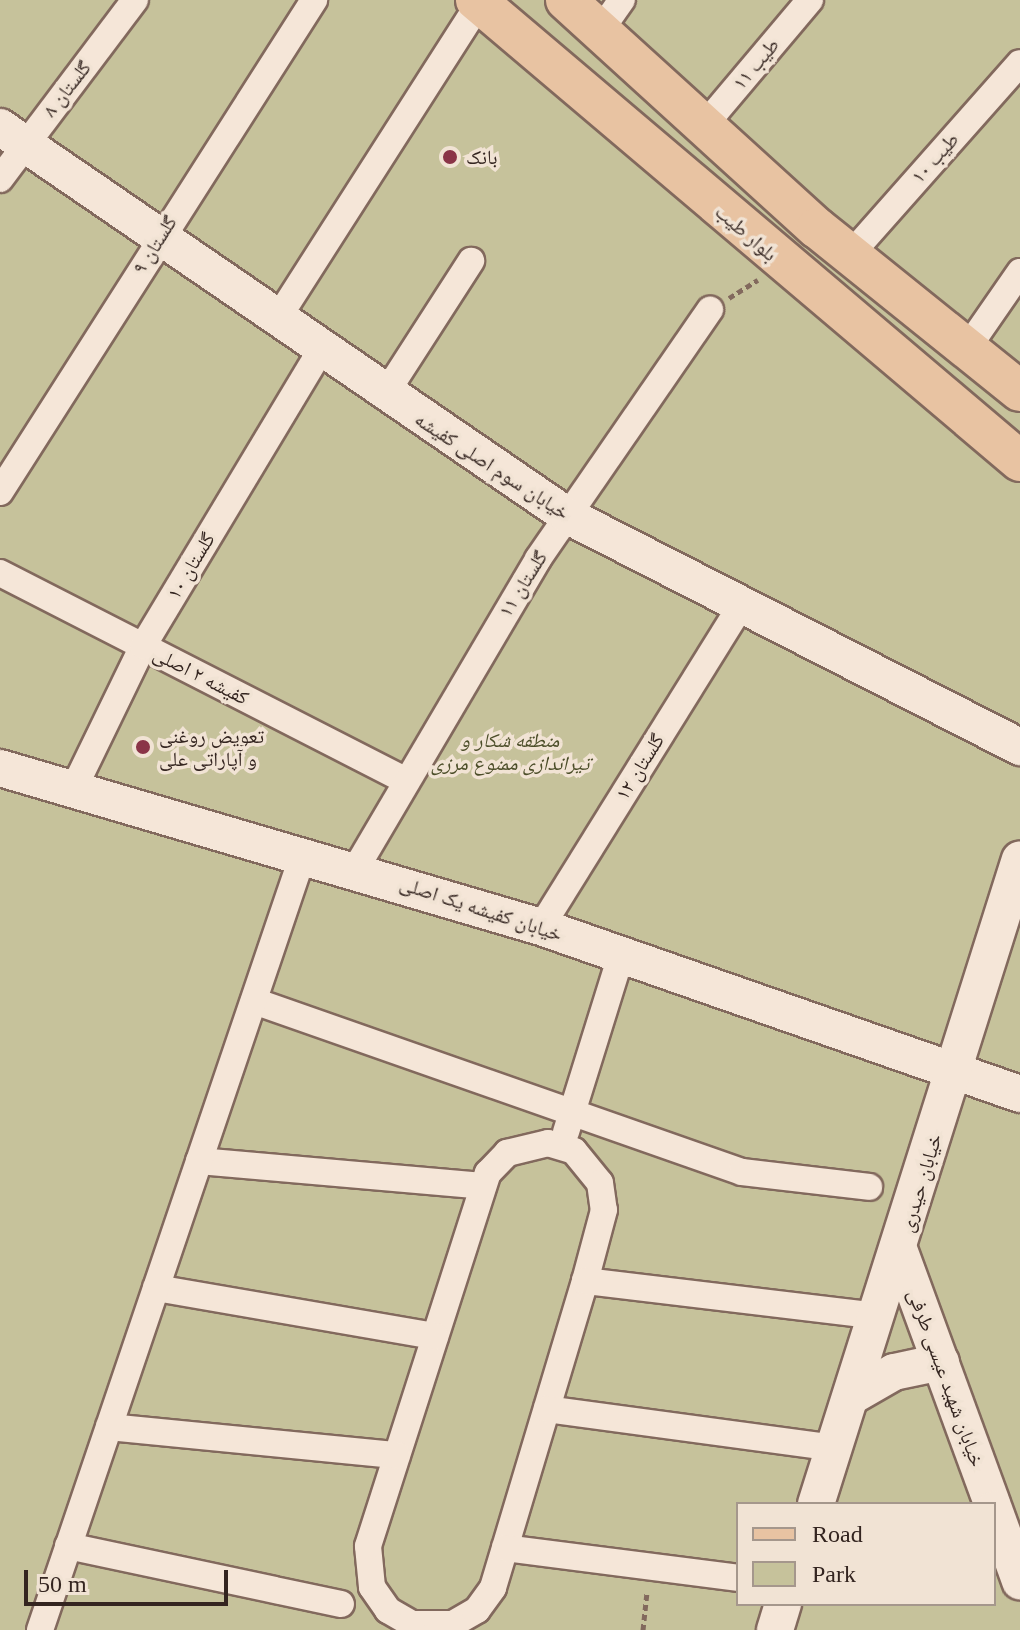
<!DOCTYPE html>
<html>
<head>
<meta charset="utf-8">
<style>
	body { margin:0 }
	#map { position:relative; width:1020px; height:1630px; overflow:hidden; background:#e9d7c6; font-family:"Times New Roman","Noto Naskh Arabic",serif }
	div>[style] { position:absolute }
	.green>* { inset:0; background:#c6c29b }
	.path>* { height:5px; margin-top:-2.5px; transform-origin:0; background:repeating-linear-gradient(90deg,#82695d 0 6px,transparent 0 10px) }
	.roads { filter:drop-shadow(2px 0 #82695d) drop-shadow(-2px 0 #82695d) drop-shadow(0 2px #82695d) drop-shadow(0 -2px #82695d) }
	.street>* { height:26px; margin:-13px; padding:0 13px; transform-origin:13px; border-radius:13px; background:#f5e6d8 }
	.secondary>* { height:36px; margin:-18px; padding:0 18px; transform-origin:18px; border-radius:18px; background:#f5e6d8 }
	.primary>* { height:40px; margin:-20px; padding:0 20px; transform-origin:20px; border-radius:20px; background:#e8c3a2 }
	.dots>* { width:22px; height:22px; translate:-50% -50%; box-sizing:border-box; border:4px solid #f1e3d4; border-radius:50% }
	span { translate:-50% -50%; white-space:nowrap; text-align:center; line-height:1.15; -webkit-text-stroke:7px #f1e3d4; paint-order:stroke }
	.street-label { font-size:20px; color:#342520 }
	.poi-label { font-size:20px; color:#342520 }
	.left { translate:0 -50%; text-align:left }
	.park-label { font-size:20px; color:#4c4e29; font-style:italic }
	.legend { position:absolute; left:736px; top:1502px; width:260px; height:104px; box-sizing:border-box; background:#f1e3d4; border:2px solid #a5978c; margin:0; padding:10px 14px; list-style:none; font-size:24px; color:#342520 }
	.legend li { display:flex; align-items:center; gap:16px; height:40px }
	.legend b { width:40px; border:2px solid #a5978c }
	.scale { position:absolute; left:24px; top:1570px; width:204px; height:36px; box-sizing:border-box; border:4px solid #342520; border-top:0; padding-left:10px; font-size:24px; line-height:28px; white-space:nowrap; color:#342520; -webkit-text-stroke:6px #f1e3d4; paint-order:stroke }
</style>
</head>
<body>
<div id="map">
	<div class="green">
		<div style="clip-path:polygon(evenodd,0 0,1020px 0,1020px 1630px,0 1630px,0 0,738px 1504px,994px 1504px,994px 1604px,738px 1604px,738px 1504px)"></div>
	</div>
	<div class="path">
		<div style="left:729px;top:298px;width:34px;rotate:-32deg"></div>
		<div style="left:643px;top:1630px;width:38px;rotate:-84deg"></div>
	</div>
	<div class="roads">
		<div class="street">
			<div style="left:600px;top:31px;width:38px;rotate:-55deg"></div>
			<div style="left:703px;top:127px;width:166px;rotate:-49.9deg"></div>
			<div style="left:0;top:179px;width:224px;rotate:-53deg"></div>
			<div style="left:850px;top:255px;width:256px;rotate:-48.5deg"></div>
			<div style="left:276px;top:321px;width:377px;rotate:-57.4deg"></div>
			<div style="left:966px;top:350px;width:95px;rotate:-55.3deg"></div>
			<div style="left:384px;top:396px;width:161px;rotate:-57.2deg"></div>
			<div style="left:0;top:492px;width:584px;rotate:-57.45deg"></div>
			<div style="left:0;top:573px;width:452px;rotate:27.1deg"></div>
			<div style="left:74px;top:788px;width:158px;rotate:-64.1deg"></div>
			<div style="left:143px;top:646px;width:343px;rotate:-59deg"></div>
			<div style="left:355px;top:870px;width:361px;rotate:-59.5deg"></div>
			<div style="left:538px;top:559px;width:303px;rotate:-55.4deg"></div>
			<div style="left:541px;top:927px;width:377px;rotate:-58.1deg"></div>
			<div style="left:254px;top:1001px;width:517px;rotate:19.31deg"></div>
			<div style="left:742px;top:1172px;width:128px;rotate:6.7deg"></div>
			<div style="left:566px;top:1132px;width:185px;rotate:-72.7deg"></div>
			<div style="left:548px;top:1143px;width:27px;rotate:17deg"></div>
			<div style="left:574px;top:1151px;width:41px;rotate:50.9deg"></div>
			<div style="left:600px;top:1183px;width:27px;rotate:82deg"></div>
			<div style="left:604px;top:1210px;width:73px;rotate:105deg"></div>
			<div style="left:585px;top:1281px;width:320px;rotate:106.7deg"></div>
			<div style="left:493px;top:1588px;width:27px;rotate:126deg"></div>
			<div style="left:477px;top:1610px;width:28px;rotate:150deg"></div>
			<div style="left:453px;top:1624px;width:41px;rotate:180deg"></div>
			<div style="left:412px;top:1624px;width:28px;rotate:-150deg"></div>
			<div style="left:388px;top:1610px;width:28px;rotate:-125deg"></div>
			<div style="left:372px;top:1587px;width:41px;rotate:-95.6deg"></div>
			<div style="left:368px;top:1546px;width:392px;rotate:-72.2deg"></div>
			<div style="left:488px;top:1173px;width:28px;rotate:-46deg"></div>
			<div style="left:507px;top:1153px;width:42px;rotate:-13.7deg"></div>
			<div style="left:199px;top:1161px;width:285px;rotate:5deg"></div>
			<div style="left:585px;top:1281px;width:296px;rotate:6.8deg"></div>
			<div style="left:156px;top:1288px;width:283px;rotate:9.8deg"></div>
			<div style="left:547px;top:1409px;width:290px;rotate:7.7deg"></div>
			<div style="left:109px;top:1427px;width:289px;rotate:5.6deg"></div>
			<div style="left:68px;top:1546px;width:279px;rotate:12deg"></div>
			<div style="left:505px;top:1548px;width:235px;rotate:7.3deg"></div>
			<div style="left:40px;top:1630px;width:818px;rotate:-71.26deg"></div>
		</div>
		<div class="secondary">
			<div style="left:0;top:127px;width:688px;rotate:34.41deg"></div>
			<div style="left:568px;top:516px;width:508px;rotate:27.07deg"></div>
			<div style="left:0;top:768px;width:564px;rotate:16.38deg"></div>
			<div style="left:541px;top:927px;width:507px;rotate:19.22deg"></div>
			<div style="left:900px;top:1252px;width:268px;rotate:69.9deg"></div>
			<div style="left:852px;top:1396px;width:48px;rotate:-29.7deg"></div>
			<div style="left:894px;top:1372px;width:48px;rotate:-12deg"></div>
			<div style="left:816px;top:1504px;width:676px;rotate:-72.45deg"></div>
			<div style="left:994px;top:1509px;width:77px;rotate:70.1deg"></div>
			<div style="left:775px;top:1630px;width:27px;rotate:-73deg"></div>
		</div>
		<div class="primary">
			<div style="left:476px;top:0;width:713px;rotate:40.28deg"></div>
			<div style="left:566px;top:0;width:339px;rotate:42.3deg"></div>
			<div style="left:817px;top:228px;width:260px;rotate:38.8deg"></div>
		</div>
	</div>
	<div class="dots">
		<div style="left:450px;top:157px;background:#8a3447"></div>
		<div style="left:143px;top:747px;background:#8a3447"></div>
	</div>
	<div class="street-label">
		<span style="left:756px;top:64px;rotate:-50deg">طیب ۱۱</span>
		<span style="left:67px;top:89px;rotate:-52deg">گلستان ۸</span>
		<span style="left:935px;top:158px;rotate:-48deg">طیب ۱۰</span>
		<span style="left:746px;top:233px;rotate:41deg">بلوار طیب</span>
		<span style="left:155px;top:245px;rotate:-58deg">گلستان ۹</span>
		<span style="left:492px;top:466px;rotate:33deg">خیابان سوم اصلی کفیشه</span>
		<span style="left:191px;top:566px;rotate:-59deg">گلستان ۱۰</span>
		<span style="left:523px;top:584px;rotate:-58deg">گلستان ۱۱</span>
		<span style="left:201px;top:676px;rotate:27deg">کفیشه ۲ اصلی</span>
		<span style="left:640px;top:767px;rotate:-58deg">گلستان ۱۲</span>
		<span style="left:481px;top:909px;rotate:18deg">خیابان کفیشه یک اصلی</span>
		<span style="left:921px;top:1183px;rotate:-73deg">خیابان حیدری</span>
		<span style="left:946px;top:1378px;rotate:70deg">خیابان شهید عیسی طرفی</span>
	</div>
	<div class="poi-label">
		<span class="left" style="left:466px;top:157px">بانک</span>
		<span class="left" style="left:159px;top:748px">تعویض روغنی<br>و آپاراتی علی</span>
	</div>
	<div class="park-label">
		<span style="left:510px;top:752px">منطقه شکار و<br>تیراندازی ممنوع مرزی</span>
	</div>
	<ul class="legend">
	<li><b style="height:10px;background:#e8c3a2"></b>Road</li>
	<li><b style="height:22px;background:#c6c29b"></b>Park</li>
	</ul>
	<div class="scale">50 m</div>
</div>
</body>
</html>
